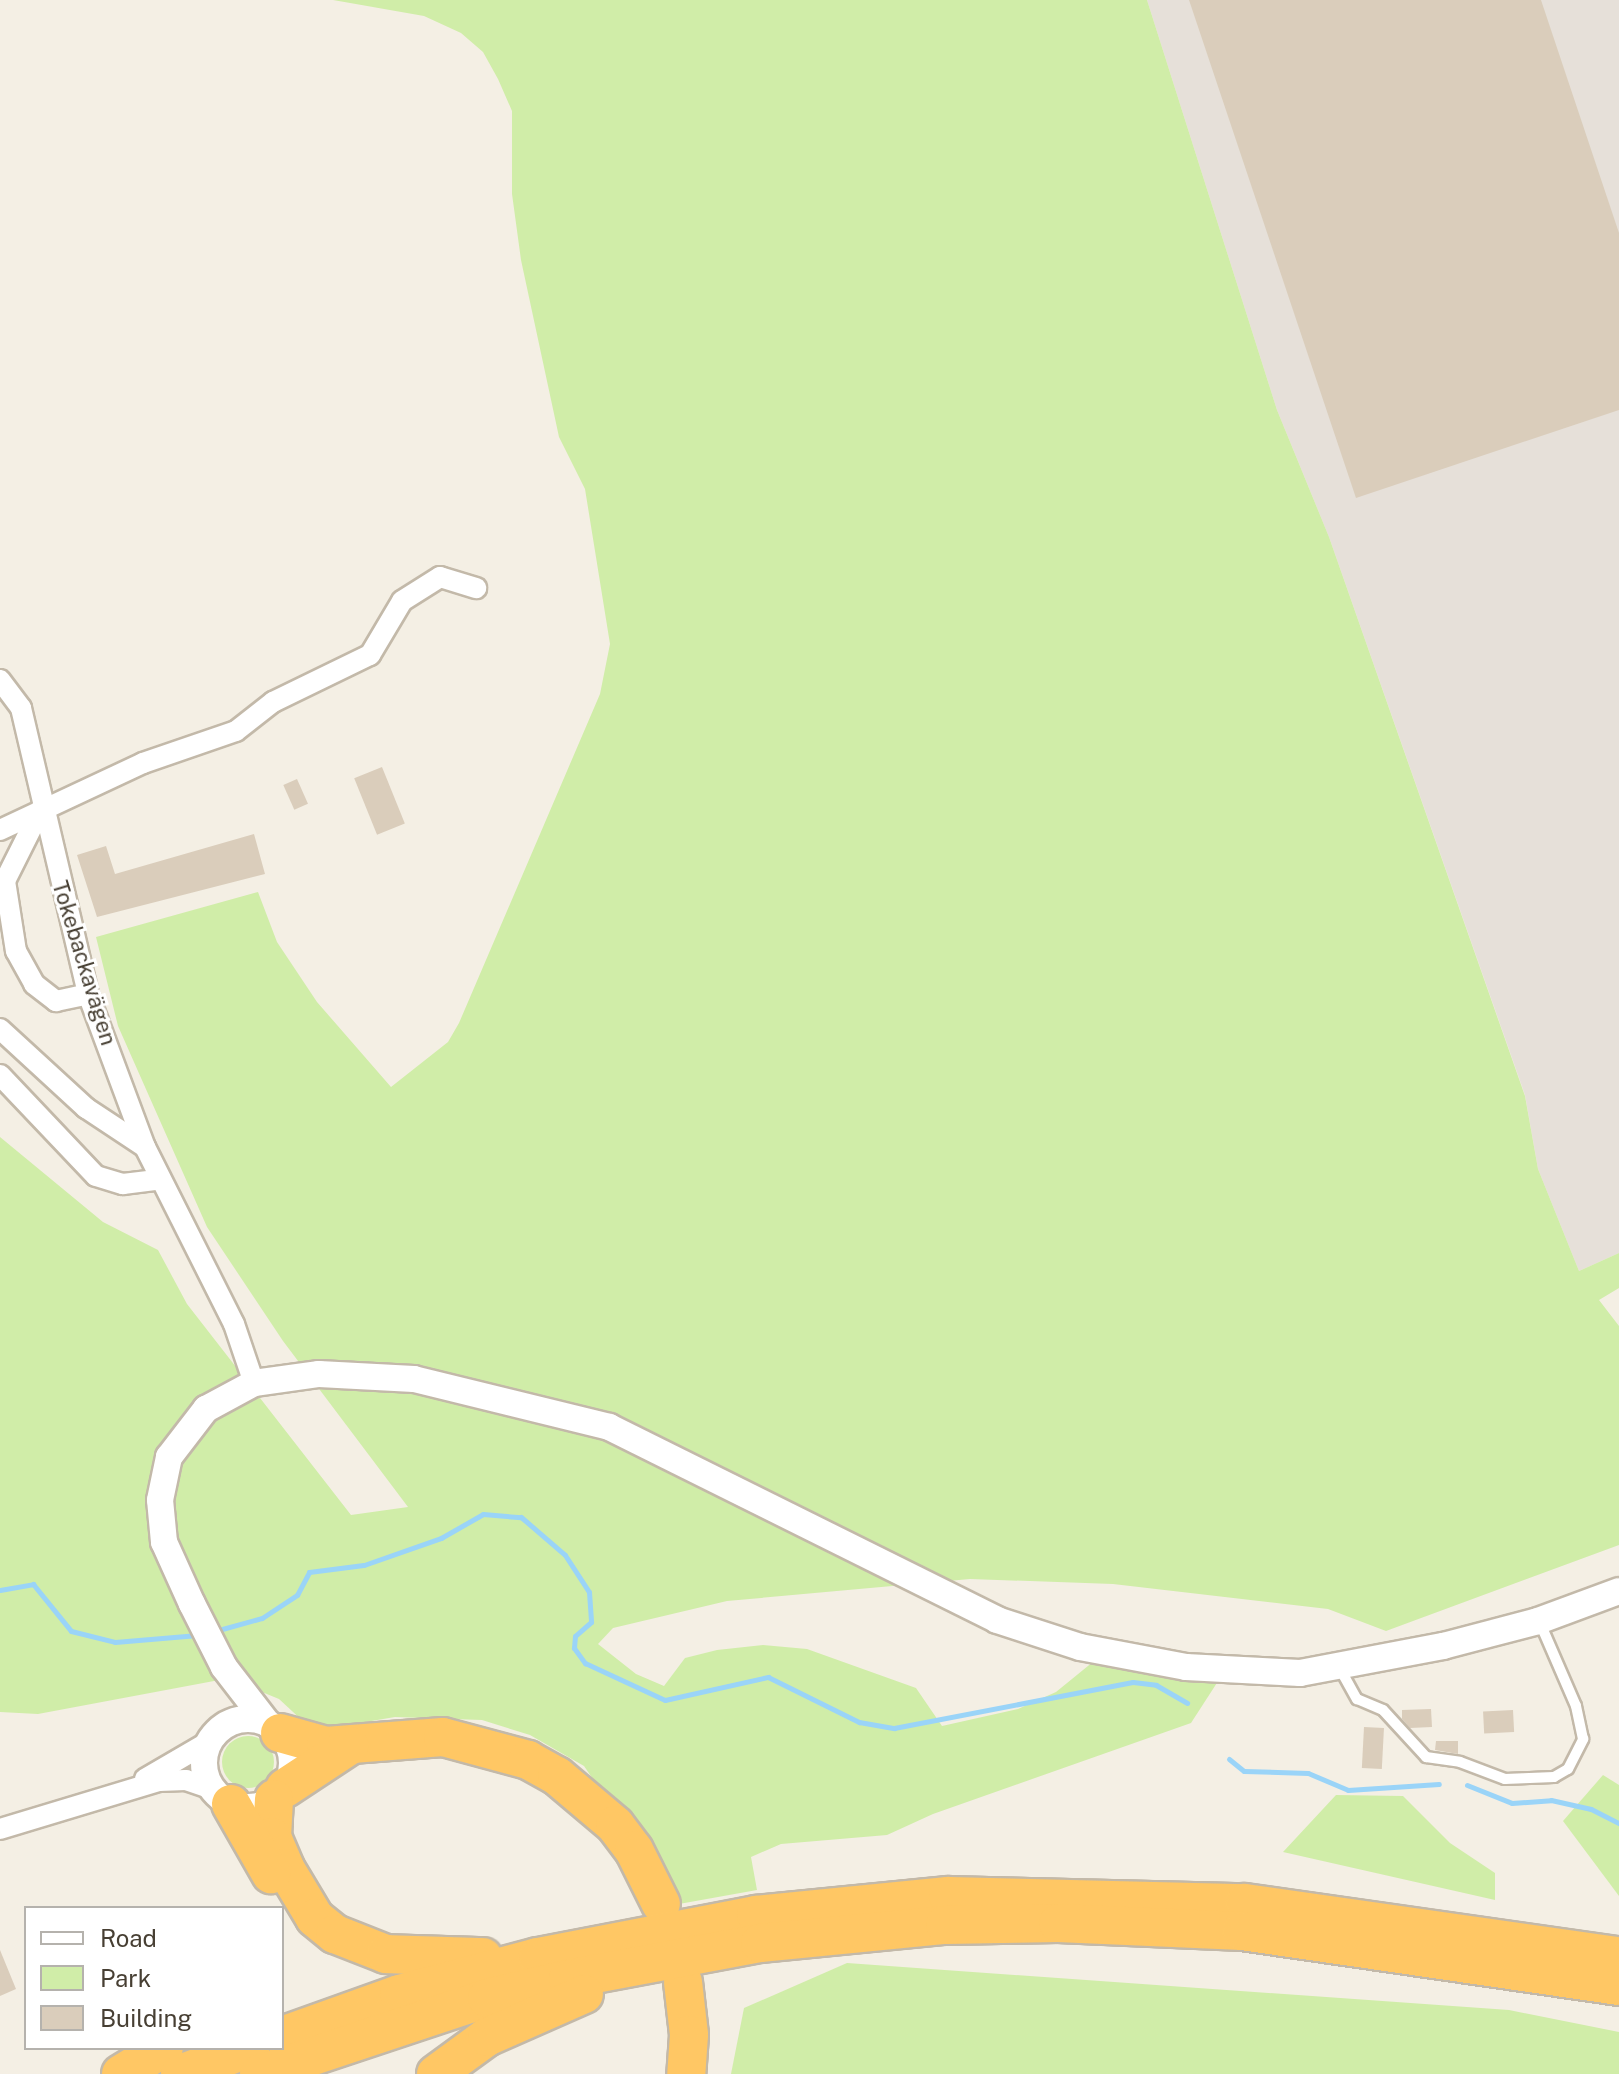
<!DOCTYPE html>
<html>
<head>
<meta charset="utf-8">
<style>
	body { margin:0 }
	#map { position:relative; width:1619px; height:2074px; overflow:hidden; background:#f4efe4; font-family:"Public Sans",sans-serif }
	div>[style] { position:absolute }
	.industrial>* { inset:0; background:#e6e0d9 }
	.green>* { inset:0; background:#d0eda8 }
	.round { border-radius:50% }
	.stream>* { height:5px; margin:-2.5px; padding:0 2.5px; transform-origin:2.5px; border-radius:2.5px; background:#9ad4f8 }
	.building>* { inset:0; background:#dacdbb; transform-origin:0 0 }
	.roads { filter:drop-shadow(2px 0 #c3b9a9) drop-shadow(-2px 0 #c3b9a9) drop-shadow(0 2px #c3b9a9) drop-shadow(0 -2px #c3b9a9) }
	.service>* { height:10px; margin:-5px; padding:0 5px; transform-origin:5px; border-radius:5px; background:#fff }
	.minor>* { height:20px; margin:-10px; padding:0 10px; transform-origin:10px; border-radius:10px; background:#fff }
	.tertiary>* { height:26px; margin:-13px; padding:0 13px; transform-origin:13px; border-radius:13px; background:#fff }
	.tertiary>.ring { margin:-13px; padding:0; box-sizing:content-box; background:none; border:26px solid #fff; border-radius:50% }
	.motorway>* { height:38px; margin:-19px; padding:0 19px; transform-origin:19px; border-radius:19px; background:#ffc764 }
	span { translate:-50% -50%; white-space:nowrap; text-align:center; line-height:1.15; -webkit-text-stroke:6px #fff; paint-order:stroke }
	.street-label { font-size:22px; color:#473f33 }
	.legend { position:absolute; left:24px; top:1906px; width:260px; height:144px; box-sizing:border-box; background:#fff; border:2px solid #b5b2ad; margin:0; padding:10px 14px; list-style:none; font-size:24px; color:#473f33 }
	.legend li { display:flex; align-items:center; gap:16px; height:40px }
	.legend b { width:40px; border:2px solid #b5b2ad }
</style>
</head>
<body>
<div id="map">
	<div class="industrial">
		<div style="clip-path:polygon(1147px 0,1619px 0,1619px 1253px,1579px 1271px,1538px 1169px,1525px 1095px,1329px 537px,1277px 410px)"></div>
	</div>
	<div class="green">
		<div style="clip-path:polygon(333px 0,1147px 0,1277px 410px,1329px 537px,1525px 1096px,1538px 1169px,1579px 1271px,1619px 1253px,1619px 1288px,1599px 1300px,1619px 1326px,1619px 1545px,1386px 1631px,1328px 1609px,1113px 1584px,970px 1579px,727px 1601px,613px 1628px,598px 1644px,636px 1674px,664px 1686px,685px 1658px,717px 1650px,763px 1645px,807px 1649px,916px 1688px,942px 1726px,1018px 1709px,1056px 1692px,1099px 1657px,1224px 1672px,1191px 1723px,933px 1814px,887px 1835px,781px 1844px,751px 1857px,757px 1890px,679px 1904px,584px 1766px,530px 1735px,482px 1720px,395px 1717px,324px 1729px,306px 1724px,279px 1699px,252px 1688px,246px 1675px,38px 1714px,0 1712px,0 1137px,103px 1222px,158px 1250px,187px 1304px,351px 1515px,408px 1507px,283px 1341px,207px 1227px,118px 1026px,96px 937px,258px 892px,277px 942px,317px 1002px,391px 1087px,448px 1042px,459px 1023px,600px 694px,610px 644px,585px 489px,559px 437px,521px 260px,512px 194px,512px 111px,498px 79px,483px 52px,461px 33px,424px 16px)"></div>
		<div class="round" style="left:222px;top:1736px;width:52px;height:52px"></div>
		<div style="clip-path:polygon(1603px 1775px,1619px 1785px,1619px 1896px,1563px 1821px)"></div>
		<div style="clip-path:polygon(1336px 1795px,1403px 1796px,1450px 1843px,1495px 1873px,1495px 1900px,1283px 1852px)"></div>
		<div style="clip-path:polygon(847px 1963px,1509px 2010px,1619px 2032px,1619px 2074px,731px 2074px,744px 2008px)"></div>
	</div>
	<div class="stream">
		<div style="left:0;top:1590px;width:34px;rotate:-10deg"></div>
		<div style="left:33px;top:1584px;width:60px;rotate:51deg"></div>
		<div style="left:71px;top:1631px;width:45px;rotate:14deg"></div>
		<div style="left:115px;top:1642px;width:83px;rotate:-4.8deg"></div>
		<div style="left:215px;top:1631px;width:49px;rotate:-15.5deg"></div>
		<div style="left:262px;top:1618px;width:42px;rotate:-33.3deg"></div>
		<div style="left:297px;top:1595px;width:26px;rotate:-62deg"></div>
		<div style="left:309px;top:1572px;width:55px;rotate:-7.3deg"></div>
		<div style="left:364px;top:1565px;width:82px;rotate:-19.3deg"></div>
		<div style="left:441px;top:1538px;width:48px;rotate:-29.7deg"></div>
		<div style="left:483px;top:1514px;width:38px;rotate:5deg"></div>
		<div style="left:521px;top:1517px;width:58px;rotate:40.8deg"></div>
		<div style="left:565px;top:1555px;width:44px;rotate:57deg"></div>
		<div style="left:589px;top:1592px;width:30px;rotate:86deg"></div>
		<div style="left:591px;top:1622px;width:21px;rotate:139deg"></div>
		<div style="left:575px;top:1636px;width:12px;rotate:95deg"></div>
		<div style="left:574px;top:1648px;width:19px;rotate:54deg"></div>
		<div style="left:585px;top:1663px;width:88px;rotate:24.8deg"></div>
		<div style="left:665px;top:1700px;width:106px;rotate:-12.6deg"></div>
		<div style="left:768px;top:1677px;width:102px;rotate:26.3deg"></div>
		<div style="left:859px;top:1722px;width:36px;rotate:10deg"></div>
		<div style="left:894px;top:1728px;width:243px;rotate:-10.9deg"></div>
		<div style="left:1133px;top:1682px;width:23px;rotate:7deg"></div>
		<div style="left:1156px;top:1685px;width:36px;rotate:30deg"></div>
		<div style="left:1229px;top:1759px;width:19px;rotate:39deg"></div>
		<div style="left:1244px;top:1771px;width:64px;rotate:1.8deg"></div>
		<div style="left:1308px;top:1773px;width:43px;rotate:23deg"></div>
		<div style="left:1348px;top:1790px;width:91px;rotate:-3.8deg"></div>
		<div style="left:1467px;top:1785px;width:48px;rotate:21.8deg"></div>
		<div style="left:1512px;top:1803px;width:39px;rotate:-4deg"></div>
		<div style="left:1551px;top:1800px;width:41px;rotate:12.7deg"></div>
		<div style="left:1591px;top:1809px;width:31px;rotate:27deg"></div>
	</div>
	<div class="building">
		<div style="clip-path:polygon(1189px 0,1541px 0,1619px 233px,1619px 410px,1356px 498px)"></div>
		<div style="left:382px;top:767px;width:61px;height:30px;rotate:68deg"></div>
		<div style="left:297px;top:779px;width:27px;height:15px;rotate:66deg"></div>
		<div style="clip-path:polygon(254px 834px,265px 874px,97px 917px,77px 855px,106px 846px,115px 874px)"></div>
		<div style="clip-path:polygon(1431px 1709px,1432px 1727px,1410px 1728px,1402px 1719px,1402px 1710px)"></div>
		<div style="left:1513px;top:1710px;width:22px;height:30px;rotate:87deg"></div>
		<div style="left:1364px;top:1727px;width:20px;height:41px;rotate:3deg"></div>
		<div style="clip-path:polygon(1436px 1741px,1458px 1741px,1458px 1754px,1435px 1750px)"></div>
		<div style="clip-path:polygon(0 1950px,16px 1989px,0 1996px)"></div>
	</div>
	<div class="roads">
		<div class="service">
			<div style="left:1339px;top:1667px;width:37px;rotate:61deg"></div>
			<div style="left:1357px;top:1699px;width:28px;rotate:23deg"></div>
			<div style="left:1383px;top:1710px;width:64px;rotate:47.5deg"></div>
			<div style="left:1426px;top:1757px;width:34px;rotate:8deg"></div>
			<div style="left:1460px;top:1762px;width:48px;rotate:20.7deg"></div>
			<div style="left:1505px;top:1779px;width:49px;rotate:-2.3deg"></div>
			<div style="left:1554px;top:1777px;width:16px;rotate:-30deg"></div>
			<div style="left:1568px;top:1769px;width:34px;rotate:-63deg"></div>
			<div style="left:1583px;top:1739px;width:34px;rotate:-102deg"></div>
			<div style="left:1576px;top:1706px;width:90px;rotate:-113.4deg"></div>
		</div>
		<div class="minor">
			<div style="left:0;top:680px;width:35px;rotate:53deg"></div>
			<div style="left:21px;top:708px;width:294px;rotate:76.8deg"></div>
			<div style="left:88px;top:994px;width:163px;rotate:69.6deg"></div>
			<div style="left:145px;top:1147px;width:198px;rotate:63.3deg"></div>
			<div style="left:234px;top:1324px;width:62px;rotate:71.3deg"></div>
			<div style="left:41px;top:809px;width:80px;rotate:116.6deg"></div>
			<div style="left:5px;top:881px;width:71px;rotate:81.1deg"></div>
			<div style="left:16px;top:951px;width:38px;rotate:61deg"></div>
			<div style="left:34px;top:984px;width:28px;rotate:38deg"></div>
			<div style="left:56px;top:1001px;width:33px;rotate:-12deg"></div>
			<div style="left:0;top:830px;width:158px;rotate:-25.1deg"></div>
			<div style="left:143px;top:763px;width:98px;rotate:-19deg"></div>
			<div style="left:236px;top:731px;width:47px;rotate:-38.1deg"></div>
			<div style="left:273px;top:702px;width:108px;rotate:-25.9deg"></div>
			<div style="left:370px;top:655px;width:63px;rotate:-59.3deg"></div>
			<div style="left:402px;top:601px;width:45px;rotate:-32.3deg"></div>
			<div style="left:440px;top:577px;width:38px;rotate:17deg"></div>
			<div style="left:0;top:1029px;width:117px;rotate:42.6deg"></div>
			<div style="left:86px;top:1108px;width:71px;rotate:33.5deg"></div>
			<div style="left:0;top:1075px;width:139px;rotate:46.5deg"></div>
			<div style="left:96px;top:1176px;width:28px;rotate:17deg"></div>
			<div style="left:123px;top:1184px;width:38px;rotate:-7deg"></div>
			<div style="left:145px;top:1779px;width:75px;rotate:-30.3deg"></div>
			<div style="left:0;top:1829px;width:166px;rotate:-16.8deg"></div>
			<div style="left:159px;top:1781px;width:27px;rotate:-2deg"></div>
			<div style="left:186px;top:1780px;width:28px;rotate:19deg"></div>
		</div>
		<div class="tertiary">
			<div class="ring" style="left:204px;top:1719px;width:62px;height:62px"></div>
			<div style="left:268px;top:1724px;width:72px;rotate:-127.7deg"></div>
			<div style="left:224px;top:1667px;width:71px;rotate:-116.9deg"></div>
			<div style="left:192px;top:1604px;width:68px;rotate:-114.3deg"></div>
			<div style="left:164px;top:1542px;width:42px;rotate:-95.4deg"></div>
			<div style="left:160px;top:1500px;width:44px;rotate:-78.2deg"></div>
			<div style="left:169px;top:1457px;width:61px;rotate:-52.4deg"></div>
			<div style="left:206px;top:1409px;width:55px;rotate:-28.4deg"></div>
			<div style="left:254px;top:1383px;width:66px;rotate:-7.9deg"></div>
			<div style="left:319px;top:1374px;width:95px;rotate:3deg"></div>
			<div style="left:414px;top:1379px;width:201px;rotate:13.8deg"></div>
			<div style="left:609px;top:1427px;width:433px;rotate:26.4deg"></div>
			<div style="left:997px;top:1620px;width:87px;rotate:18deg"></div>
			<div style="left:1080px;top:1647px;width:108px;rotate:10.7deg"></div>
			<div style="left:1186px;top:1667px;width:114px;rotate:3deg"></div>
			<div style="left:1300px;top:1673px;width:146px;rotate:-10.7deg"></div>
			<div style="left:1443px;top:1646px;width:98px;rotate:-14.7deg"></div>
			<div style="left:1538px;top:1621px;width:86px;rotate:-20.3deg"></div>
		</div>
		<div class="motorway">
			<div style="left:280px;top:1733px;width:48px;rotate:15.8deg"></div>
			<div style="left:326px;top:1746px;width:117px;rotate:-4.4deg"></div>
			<div style="left:443px;top:1737px;width:88px;rotate:15.1deg"></div>
			<div style="left:528px;top:1760px;width:33px;rotate:29deg"></div>
			<div style="left:557px;top:1776px;width:76px;rotate:40.2deg"></div>
			<div style="left:615px;top:1825px;width:31px;rotate:53deg"></div>
			<div style="left:634px;top:1850px;width:60px;rotate:63.4deg"></div>
			<div style="left:285px;top:1788px;width:77px;rotate:-33.3deg"></div>
			<div style="left:274px;top:1799px;width:38px;rotate:93deg"></div>
			<div style="left:272px;top:1837px;width:34px;rotate:67deg"></div>
			<div style="left:285px;top:1868px;width:58px;rotate:59deg"></div>
			<div style="left:315px;top:1918px;width:26px;rotate:39deg"></div>
			<div style="left:335px;top:1934px;width:55px;rotate:21.4deg"></div>
			<div style="left:386px;top:1954px;width:97px;rotate:1.8deg"></div>
			<div style="left:231px;top:1804px;width:81px;rotate:60.3deg"></div>
			<div style="left:683px;top:1982px;width:53px;rotate:83.5deg"></div>
			<div style="left:689px;top:2035px;width:39px;rotate:94deg"></div>
			<div style="left:282px;top:2036px;width:124px;rotate:-19.7deg"></div>
			<div style="left:399px;top:1994px;width:144px;rotate:-14.9deg"></div>
			<div style="left:538px;top:1957px;width:222px;rotate:-10.9deg"></div>
			<div style="left:756px;top:1915px;width:193px;rotate:-5.7deg"></div>
			<div style="left:948px;top:1896px;width:297px;rotate:1.4deg"></div>
			<div style="left:1245px;top:1903px;width:378px;rotate:8.1deg"></div>
			<div style="left:121px;top:2074px;width:50px;rotate:-31.2deg"></div>
			<div style="left:180px;top:2074px;width:75px;rotate:-20.4deg"></div>
			<div style="left:259px;top:2074px;width:240px;rotate:-18.4deg"></div>
			<div style="left:487px;top:1998px;width:83px;rotate:-13.2deg"></div>
			<div style="left:568px;top:1979px;width:195px;rotate:-10.6deg"></div>
			<div style="left:760px;top:1943px;width:186px;rotate:-5.6deg"></div>
			<div style="left:945px;top:1925px;width:113px;rotate:-1deg"></div>
			<div style="left:1058px;top:1923px;width:184px;rotate:2.5deg"></div>
			<div style="left:1242px;top:1931px;width:381px;rotate:8.3deg"></div>
			<div style="left:436px;top:2074px;width:63px;rotate:-36deg"></div>
			<div style="left:487px;top:2037px;width:106px;rotate:-23.9deg"></div>
		</div>
	</div>
	<div class="street-label">
		<span style="left:84px;top:963px;rotate:73deg">Tokebackavägen</span>
	</div>
	<ul class="legend">
	<li><b style="height:10px;background:#fff"></b>Road</li>
	<li><b style="height:22px;background:#d0eda8"></b>Park</li>
	<li><b style="height:22px;background:#dacdbb"></b>Building</li>
	</ul>
</div>
</body>
</html>
